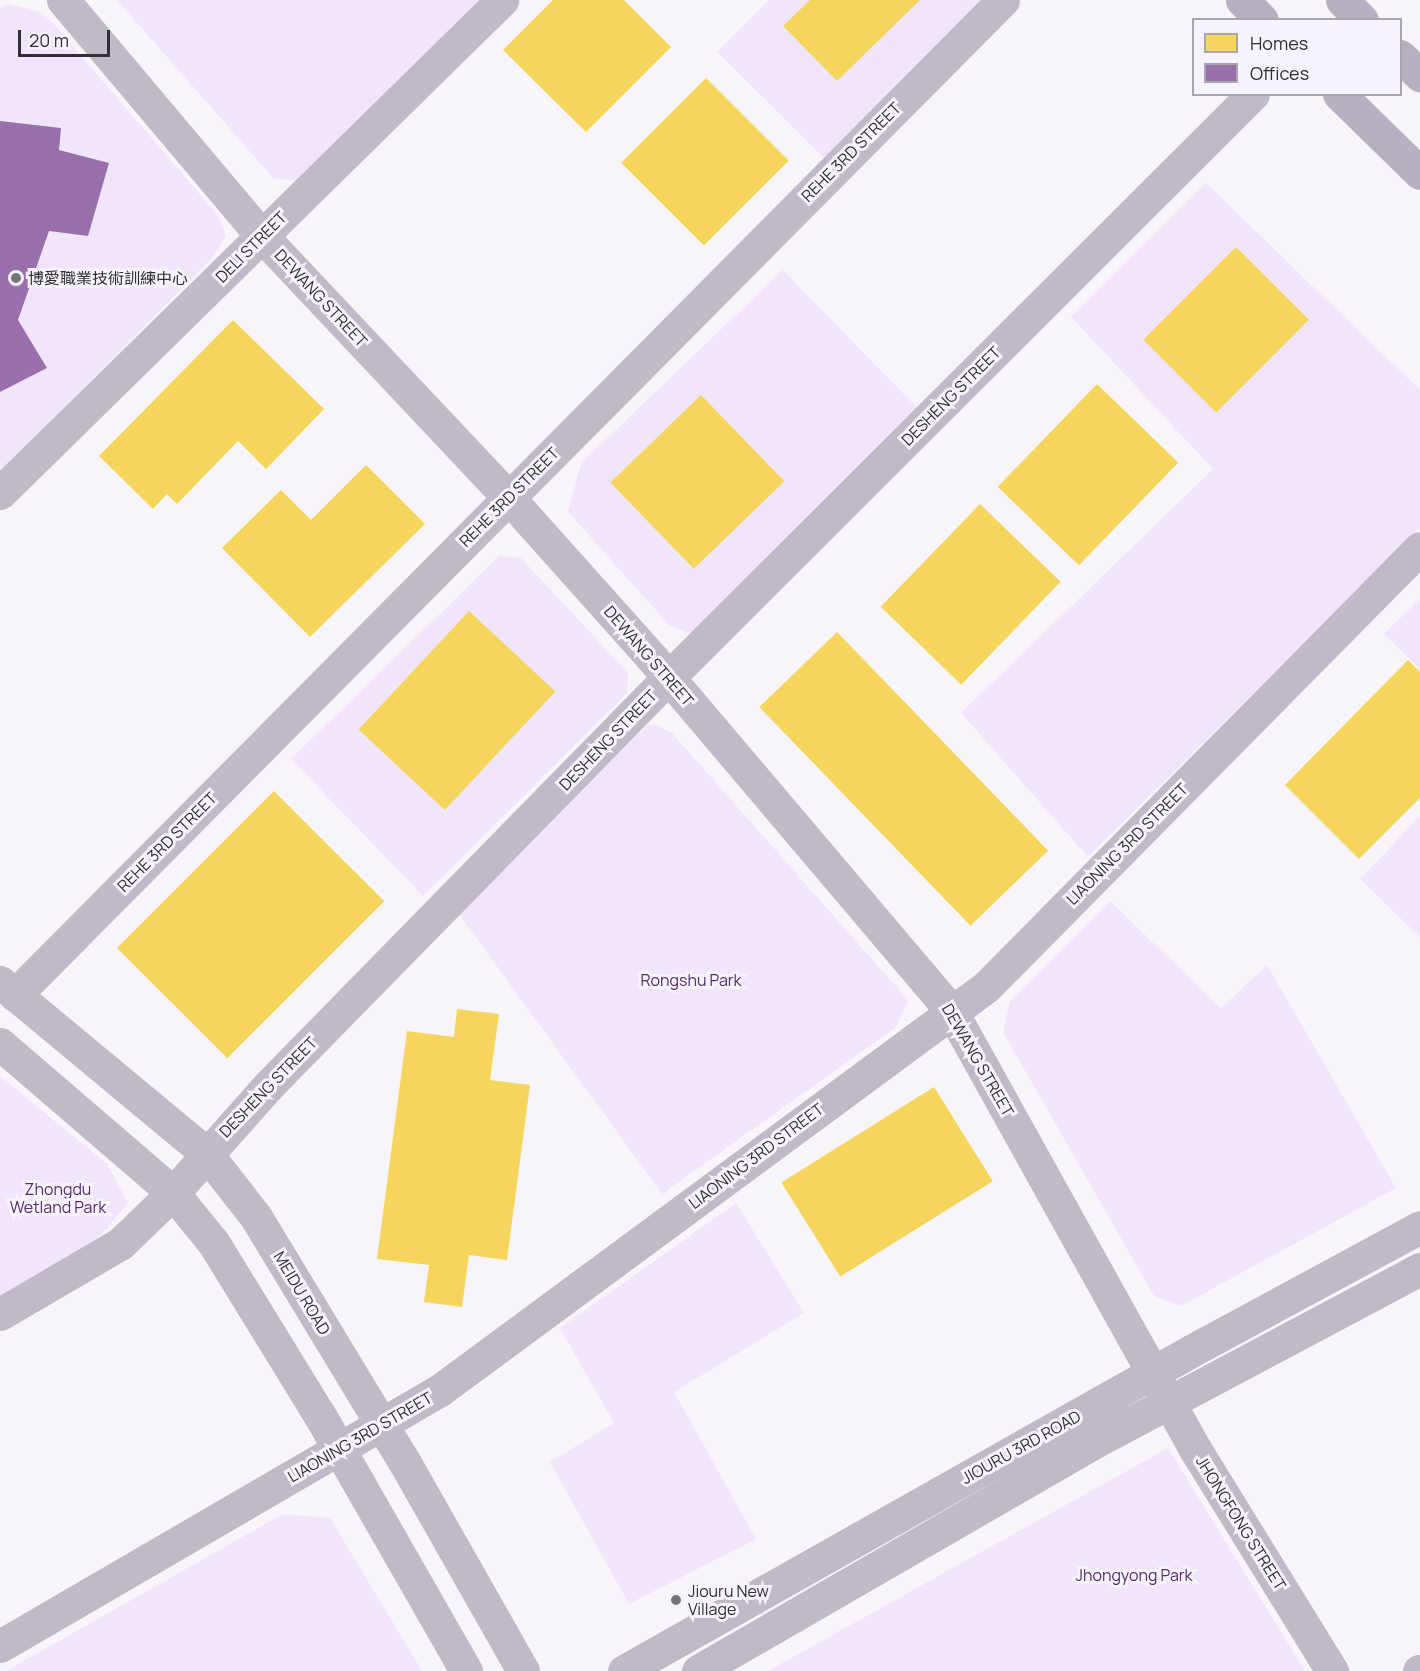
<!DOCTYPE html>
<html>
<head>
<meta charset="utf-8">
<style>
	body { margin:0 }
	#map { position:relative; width:1420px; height:1671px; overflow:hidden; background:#f7f5fa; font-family:Manrope,"Noto Sans TC",sans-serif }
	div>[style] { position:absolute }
	.green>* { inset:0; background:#f0e5fb }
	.homes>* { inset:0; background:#f6d55c; transform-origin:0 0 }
	.offices>* { inset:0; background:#9970ab }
	.minor>* { height:33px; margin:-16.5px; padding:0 16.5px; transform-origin:16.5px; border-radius:16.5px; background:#c0b9c6 }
	.major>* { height:33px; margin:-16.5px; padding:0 16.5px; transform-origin:16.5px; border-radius:16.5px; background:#b8b0be }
	.dots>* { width:16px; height:16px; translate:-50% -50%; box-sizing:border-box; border:3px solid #f7f3fc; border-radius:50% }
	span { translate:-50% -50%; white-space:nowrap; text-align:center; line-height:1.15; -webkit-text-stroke:6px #f7f3fc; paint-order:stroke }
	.street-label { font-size:16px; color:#312f33 }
	.poi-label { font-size:16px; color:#312f33 }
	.left { translate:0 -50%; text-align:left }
	.park-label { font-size:16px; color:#522d6c }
	.legend { position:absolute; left:1192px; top:18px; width:210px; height:78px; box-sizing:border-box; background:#f7f3fc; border:2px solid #a8a5ac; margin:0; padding:8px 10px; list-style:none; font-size:18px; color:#312f33 }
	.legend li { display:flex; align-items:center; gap:12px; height:30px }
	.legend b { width:30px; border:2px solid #a8a5ac }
	.scale { position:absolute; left:18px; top:30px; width:92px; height:27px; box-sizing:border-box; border:3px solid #312f33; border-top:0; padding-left:8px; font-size:18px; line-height:21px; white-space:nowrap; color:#312f33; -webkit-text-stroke:4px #f7f3fc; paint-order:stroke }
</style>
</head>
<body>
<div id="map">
	<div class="green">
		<div style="clip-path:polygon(117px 0,482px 0,299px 180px,274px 179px)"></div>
		<div style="clip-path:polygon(769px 0,986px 0,828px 162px,717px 52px)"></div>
		<div style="clip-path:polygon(8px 4px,39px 11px,53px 23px,220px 218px,226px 236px,211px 259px,0 472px,0 8px)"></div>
		<div style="clip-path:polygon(1206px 183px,1420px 390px,1420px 528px,1088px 857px,961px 713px,1213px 469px,1071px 317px)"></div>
		<div style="clip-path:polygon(783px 270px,922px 413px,695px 635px,670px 626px,568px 512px,581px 463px)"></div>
		<div style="clip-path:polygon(499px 556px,521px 558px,628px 673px,627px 693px,423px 896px,291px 759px)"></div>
		<div style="clip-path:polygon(1420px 599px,1420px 669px,1384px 634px)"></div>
		<div style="clip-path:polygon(657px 725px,672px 733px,908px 1000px,896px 1027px,662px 1194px,456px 910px,636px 737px,648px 726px)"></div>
		<div style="clip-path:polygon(1420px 816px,1420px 937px,1360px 879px)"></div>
		<div style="clip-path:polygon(1110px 901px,1221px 1008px,1267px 965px,1396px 1188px,1181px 1306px,1154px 1296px,1003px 1032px,1010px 1001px)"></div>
		<div style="clip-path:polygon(0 1076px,107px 1164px,128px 1203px,94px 1243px,0 1302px)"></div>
		<div style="clip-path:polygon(736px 1203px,804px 1313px,674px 1392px,756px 1539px,629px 1604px,550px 1462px,614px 1423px,560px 1328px)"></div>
		<div style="clip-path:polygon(1168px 1448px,1305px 1671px,768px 1671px)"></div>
		<div style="clip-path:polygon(283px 1514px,330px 1518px,422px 1671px,6px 1671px)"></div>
	</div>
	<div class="homes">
		<div style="clip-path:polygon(553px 0,624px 0,671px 47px,586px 132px,503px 50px)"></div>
		<div style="clip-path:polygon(810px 0,920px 0,837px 81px,783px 26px)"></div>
		<div style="left:706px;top:78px;width:117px;height:120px;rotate:45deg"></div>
		<div style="left:1236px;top:247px;width:103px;height:131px;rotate:45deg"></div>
		<div style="clip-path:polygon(233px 320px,324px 409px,266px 469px,238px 441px,177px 504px,167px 494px,153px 509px,99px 456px)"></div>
		<div style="left:1097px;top:384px;width:113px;height:143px;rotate:44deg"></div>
		<div style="left:701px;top:395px;width:120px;height:126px;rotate:46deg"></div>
		<div style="clip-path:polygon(366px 465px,425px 524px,310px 637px,222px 548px,281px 490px,311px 520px)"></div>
		<div style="left:980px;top:504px;width:112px;height:143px;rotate:44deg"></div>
		<div style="left:469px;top:611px;width:118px;height:162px;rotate:43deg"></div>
		<div style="left:837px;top:632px;width:304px;height:108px;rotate:46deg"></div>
		<div style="clip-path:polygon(1408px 660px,1420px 672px,1420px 798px,1359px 859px,1285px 785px)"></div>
		<div style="left:274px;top:791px;width:156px;height:222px;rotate:45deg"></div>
		<div style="clip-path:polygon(457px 1009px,499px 1014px,490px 1080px,530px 1085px,507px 1260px,469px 1255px,462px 1307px,424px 1302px,429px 1265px,377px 1259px,407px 1031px,454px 1037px)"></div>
		<div style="left:934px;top:1087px;width:111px;height:180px;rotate:58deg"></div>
	</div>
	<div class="offices">
		<div style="clip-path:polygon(0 121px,61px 128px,59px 150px,109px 163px,88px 236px,49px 231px,18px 320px,47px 368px,0 392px)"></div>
	</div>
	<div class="minor">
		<div style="left:63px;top:0;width:309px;rotate:49.9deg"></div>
		<div style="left:262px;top:236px;width:360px;rotate:46.7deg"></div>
		<div style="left:509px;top:498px;width:215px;rotate:48.2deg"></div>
		<div style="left:652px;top:658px;width:464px;rotate:49.7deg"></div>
		<div style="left:952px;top:1012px;width:500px;rotate:60.92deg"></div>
		<div style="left:1195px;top:1449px;width:261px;rotate:58.3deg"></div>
		<div style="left:0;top:493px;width:704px;rotate:-44.48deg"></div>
		<div style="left:0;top:982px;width:268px;rotate:39.7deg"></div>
		<div style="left:206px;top:1153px;width:81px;rotate:52deg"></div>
		<div style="left:256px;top:1217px;width:288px;rotate:58.8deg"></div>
		<div style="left:405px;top:1463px;width:239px;rotate:60.4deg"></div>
		<div style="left:15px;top:995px;width:1402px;rotate:-45.2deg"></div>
		<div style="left:0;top:1044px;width:228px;rotate:40.7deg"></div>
		<div style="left:173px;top:1193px;width:63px;rotate:50.8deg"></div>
		<div style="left:213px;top:1242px;width:202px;rotate:58.4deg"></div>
		<div style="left:319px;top:1414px;width:296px;rotate:60.2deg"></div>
		<div style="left:0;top:1314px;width:139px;rotate:-30.3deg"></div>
		<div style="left:120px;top:1244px;width:74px;rotate:-43.9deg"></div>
		<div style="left:173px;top:1193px;width:143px;rotate:-48.4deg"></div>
		<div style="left:268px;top:1086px;width:573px;rotate:-45.57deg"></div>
		<div style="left:669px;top:677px;width:825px;rotate:-44.95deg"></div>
		<div style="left:0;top:1646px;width:509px;rotate:-30.19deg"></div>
		<div style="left:440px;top:1390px;width:679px;rotate:-36.43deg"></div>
		<div style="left:986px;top:987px;width:617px;rotate:-45.33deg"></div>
		<div style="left:624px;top:1671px;width:651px;rotate:-29.44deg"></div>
		<div style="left:1191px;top:1351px;width:260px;rotate:-28.4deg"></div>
		<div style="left:698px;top:1671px;width:469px;rotate:-30deg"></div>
		<div style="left:1104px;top:1437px;width:358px;rotate:-28deg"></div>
		<div style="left:1419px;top:1671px;width:1px"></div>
	</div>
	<div class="major">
		<div style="left:1242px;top:0;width:28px;rotate:45deg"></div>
		<div style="left:1342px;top:0;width:28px;rotate:45deg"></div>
		<div style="left:1400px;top:56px;width:28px;rotate:44deg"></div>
		<div style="left:1339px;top:94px;width:113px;rotate:44.3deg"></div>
	</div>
	<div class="dots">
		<div style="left:16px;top:278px;background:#767479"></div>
		<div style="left:676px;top:1600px;background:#767479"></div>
	</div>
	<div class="street-label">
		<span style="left:851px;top:152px;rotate:-45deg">REHE 3RD STREET</span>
		<span style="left:251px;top:247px;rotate:-45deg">DELI STREET</span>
		<span style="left:321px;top:298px;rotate:47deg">DEWANG STREET</span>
		<span style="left:951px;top:396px;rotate:-45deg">DESHENG STREET</span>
		<span style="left:509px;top:497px;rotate:-45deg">REHE 3RD STREET</span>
		<span style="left:649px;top:656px;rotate:49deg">DEWANG STREET</span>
		<span style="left:608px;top:740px;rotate:-46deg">DESHENG STREET</span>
		<span style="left:167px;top:842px;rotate:-45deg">REHE 3RD STREET</span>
		<span style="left:1127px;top:844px;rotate:-45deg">LIAONING 3RD STREET</span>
		<span style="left:978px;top:1060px;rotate:60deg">DEWANG STREET</span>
		<span style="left:268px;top:1087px;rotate:-46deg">DESHENG STREET</span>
		<span style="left:756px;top:1156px;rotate:-37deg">LIAONING 3RD STREET</span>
		<span style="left:302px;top:1293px;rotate:59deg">MEIDU ROAD</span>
		<span style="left:360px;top:1437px;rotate:-30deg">LIAONING 3RD STREET</span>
		<span style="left:1021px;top:1447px;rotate:-29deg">JIOURU 3RD ROAD</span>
		<span style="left:1241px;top:1523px;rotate:58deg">JHONGFONG STREET</span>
	</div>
	<div class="poi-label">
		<span class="left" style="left:28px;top:278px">博愛職業技術訓練中心</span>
		<span class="left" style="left:688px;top:1600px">Jiouru New<br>Village</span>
	</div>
	<div class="park-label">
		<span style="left:691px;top:980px">Rongshu Park</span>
		<span style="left:58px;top:1198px">Zhongdu<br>Wetland Park</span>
		<span style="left:1134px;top:1575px">Jhongyong Park</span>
	</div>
	<ul class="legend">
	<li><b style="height:16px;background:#f6d55c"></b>Homes</li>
	<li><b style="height:16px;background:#9970ab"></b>Offices</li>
	</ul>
	<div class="scale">20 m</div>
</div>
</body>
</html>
